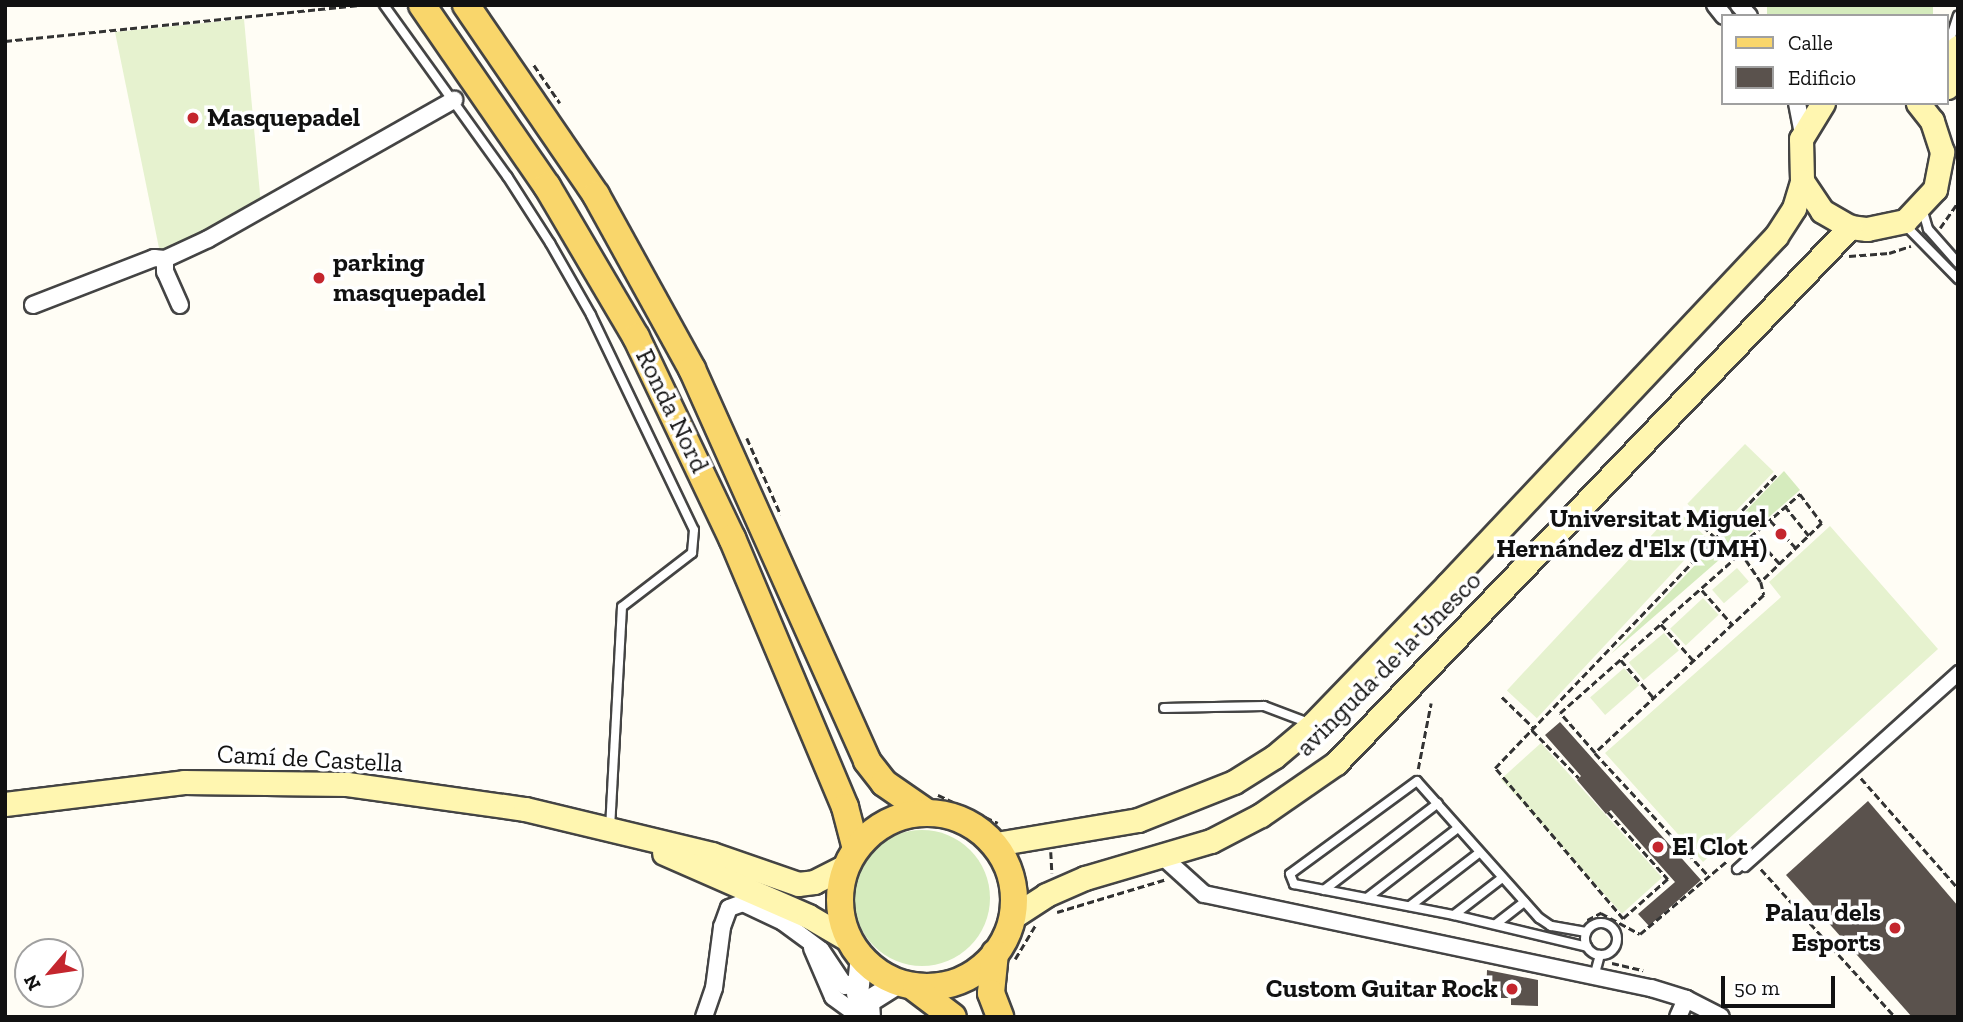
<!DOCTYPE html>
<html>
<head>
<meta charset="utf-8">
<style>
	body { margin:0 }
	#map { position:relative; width:1963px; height:1022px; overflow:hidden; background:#fffdf5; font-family:"Zilla Slab",serif }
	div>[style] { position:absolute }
	.green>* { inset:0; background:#d5ebbd; transform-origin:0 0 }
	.round { border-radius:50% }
	.pitch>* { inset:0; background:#e6f2cf; transform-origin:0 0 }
	.building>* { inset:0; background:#5a524d }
	.path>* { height:2.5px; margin-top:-1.25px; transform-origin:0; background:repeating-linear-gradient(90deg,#333 0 7px,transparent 0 10.5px) }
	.roads { filter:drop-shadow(2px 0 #444) drop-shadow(-2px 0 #444) drop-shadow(0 2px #444) drop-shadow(0 -2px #444) }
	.service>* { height:8px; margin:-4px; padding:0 4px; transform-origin:4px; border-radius:4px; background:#fff }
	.service>.ring { margin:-4px; padding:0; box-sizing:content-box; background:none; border:8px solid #fff; border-radius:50% }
	.minor>* { height:16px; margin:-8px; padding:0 8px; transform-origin:8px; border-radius:8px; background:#fff }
	.tertiary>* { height:21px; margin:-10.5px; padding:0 10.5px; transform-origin:10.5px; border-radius:10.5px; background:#fff }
	.secondary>* { height:23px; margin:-11.5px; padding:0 11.5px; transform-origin:11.5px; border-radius:11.5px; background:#fff6b0 }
	.primary>* { height:26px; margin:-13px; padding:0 13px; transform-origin:13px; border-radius:13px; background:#f9d66b }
	.primary>.ring { margin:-13px; padding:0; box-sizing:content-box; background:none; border:26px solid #f9d66b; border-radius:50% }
	.dots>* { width:19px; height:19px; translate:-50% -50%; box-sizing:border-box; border:4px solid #fff; border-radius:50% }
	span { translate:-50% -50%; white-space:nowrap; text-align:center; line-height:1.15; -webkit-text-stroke:7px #fff; paint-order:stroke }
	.poi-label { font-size:26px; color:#111; font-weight:700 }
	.left { translate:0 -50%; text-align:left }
	.right { translate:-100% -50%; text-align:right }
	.street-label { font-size:26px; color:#111 }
	.frame { position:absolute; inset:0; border:7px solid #111; pointer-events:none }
	.legend { position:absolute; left:1721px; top:14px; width:228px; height:91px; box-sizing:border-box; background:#fff; border:2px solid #a0a0a0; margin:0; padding:9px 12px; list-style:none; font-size:21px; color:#111 }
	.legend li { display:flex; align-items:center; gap:14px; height:35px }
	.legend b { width:35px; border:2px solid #a0a0a0 }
	.north { position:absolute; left:14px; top:938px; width:70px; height:70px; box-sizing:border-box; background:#fff; border:2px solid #a0a0a0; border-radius:50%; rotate:241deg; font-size:19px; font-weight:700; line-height:28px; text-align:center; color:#111 }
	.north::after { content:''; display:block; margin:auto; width:24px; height:32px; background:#c4262e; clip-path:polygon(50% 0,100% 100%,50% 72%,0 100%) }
	.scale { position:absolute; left:1721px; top:976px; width:114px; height:32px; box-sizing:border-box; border:4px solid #111; border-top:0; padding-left:9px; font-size:21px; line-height:24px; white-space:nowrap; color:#111; -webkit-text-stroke:5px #fff; paint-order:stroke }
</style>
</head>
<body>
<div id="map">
	<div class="green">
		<div style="left:1767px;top:5px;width:166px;height:15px"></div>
		<div style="clip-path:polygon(1784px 471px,1800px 490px,1731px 550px,1719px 539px)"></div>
		<div style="clip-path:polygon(1715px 544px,1727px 553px,1611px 654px)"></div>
		<div class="round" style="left:854px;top:830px;width:136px;height:136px"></div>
	</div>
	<div class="pitch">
		<div style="clip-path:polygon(244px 19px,261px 205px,166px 252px,159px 248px,115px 32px)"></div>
		<div style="left:1745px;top:444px;width:40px;height:83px;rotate:44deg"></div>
		<div style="left:1676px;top:509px;width:41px;height:248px;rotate:43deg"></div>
		<div style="clip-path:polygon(1830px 526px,1938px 649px,1703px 862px,1605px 753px,1781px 597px,1769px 582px)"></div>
		<div style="left:1737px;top:568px;width:18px;height:33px;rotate:49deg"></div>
		<div style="left:1703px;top:598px;width:23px;height:45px;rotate:47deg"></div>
		<div style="left:1664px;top:633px;width:23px;height:46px;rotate:50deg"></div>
		<div style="left:1624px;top:668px;width:23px;height:45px;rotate:49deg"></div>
		<div style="left:1541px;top:743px;width:181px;height:54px;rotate:48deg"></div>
	</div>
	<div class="building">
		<div style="clip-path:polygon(1560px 722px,1701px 880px,1649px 926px,1638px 914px,1675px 882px,1611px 810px,1606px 814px,1577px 780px,1581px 776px,1545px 735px)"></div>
		<div style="clip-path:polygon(1868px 801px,1958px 906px,1958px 1017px,1912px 1017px,1786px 875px)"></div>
		<div style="clip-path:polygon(1487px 970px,1538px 980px,1538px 1006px,1511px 1005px,1511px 998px,1486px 998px)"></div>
	</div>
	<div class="path">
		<div style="left:5px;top:41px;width:354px;rotate:-5.8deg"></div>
		<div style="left:534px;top:65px;width:46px;rotate:55.6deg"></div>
		<div style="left:1958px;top:226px;width:17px;rotate:90deg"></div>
		<div style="left:1940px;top:228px;width:32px;rotate:-55deg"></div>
		<div style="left:1849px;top:256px;width:40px;rotate:-4.3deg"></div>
		<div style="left:1889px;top:253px;width:23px;rotate:-18deg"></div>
		<div style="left:747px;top:438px;width:84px;rotate:66.2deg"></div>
		<div style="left:1785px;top:506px;width:38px;rotate:51deg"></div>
		<div style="left:1688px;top:512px;width:66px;rotate:43.2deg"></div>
		<div style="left:1770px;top:520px;width:38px;rotate:47deg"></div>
		<div style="left:1754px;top:535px;width:39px;rotate:48deg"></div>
		<div style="left:1740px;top:551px;width:37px;rotate:56deg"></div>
		<div style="left:1702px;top:590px;width:45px;rotate:48.6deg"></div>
		<div style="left:1661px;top:624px;width:48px;rotate:48.4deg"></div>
		<div style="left:1621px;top:660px;width:49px;rotate:49.1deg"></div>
		<div style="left:1502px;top:697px;width:45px;rotate:44.1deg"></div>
		<div style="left:1532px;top:730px;width:67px;rotate:45.6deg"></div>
		<div style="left:1595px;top:753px;width:53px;rotate:-131.2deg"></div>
		<div style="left:1560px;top:713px;width:231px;rotate:-41.5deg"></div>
		<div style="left:1733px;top:560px;width:18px;rotate:-61deg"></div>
		<div style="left:1742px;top:544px;width:77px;rotate:-40.8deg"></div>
		<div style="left:1800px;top:494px;width:36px;rotate:53deg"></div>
		<div style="left:1822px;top:523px;width:85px;rotate:136deg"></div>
		<div style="left:1761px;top:582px;width:13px;rotate:77deg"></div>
		<div style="left:1764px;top:595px;width:231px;rotate:136.9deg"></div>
		<div style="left:1595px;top:753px;width:169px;rotate:47.2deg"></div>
		<div style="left:1418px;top:769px;width:67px;rotate:-78.9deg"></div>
		<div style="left:1861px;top:778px;width:147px;rotate:48.6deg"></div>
		<div style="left:938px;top:795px;width:66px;rotate:25deg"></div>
		<div style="left:1608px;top:812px;width:90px;rotate:48.2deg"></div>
		<div style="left:1668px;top:879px;width:60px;rotate:138.4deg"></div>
		<div style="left:1623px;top:919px;width:198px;rotate:-130.3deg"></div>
		<div style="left:1495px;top:768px;width:407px;rotate:-46.2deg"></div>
		<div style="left:1051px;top:852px;width:21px;rotate:87deg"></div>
		<div style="left:1761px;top:869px;width:200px;rotate:47.8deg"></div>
		<div style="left:1057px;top:912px;width:112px;rotate:-16.7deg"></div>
		<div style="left:1587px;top:920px;width:16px;rotate:-27deg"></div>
		<div style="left:1601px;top:913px;width:44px;rotate:28.3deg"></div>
		<div style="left:1640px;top:934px;width:114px;rotate:-40deg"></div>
		<div style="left:1015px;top:959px;width:39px;rotate:-59deg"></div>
		<div style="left:1612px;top:963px;width:32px;rotate:13deg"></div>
	</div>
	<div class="roads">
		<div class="service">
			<div style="left:384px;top:5px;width:211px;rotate:54.3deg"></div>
			<div style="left:507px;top:176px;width:80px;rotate:57.3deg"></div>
			<div style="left:550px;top:243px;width:83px;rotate:60.3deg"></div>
			<div style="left:591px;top:315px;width:238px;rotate:64.4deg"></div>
			<div style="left:694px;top:530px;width:23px;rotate:95deg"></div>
			<div style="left:692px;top:553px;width:88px;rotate:142.4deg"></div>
			<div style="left:622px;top:607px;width:221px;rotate:93.1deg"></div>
			<div style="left:1948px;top:46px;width:32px;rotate:-72deg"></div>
			<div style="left:1922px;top:208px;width:22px;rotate:74deg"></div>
			<div style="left:1928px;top:229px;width:45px;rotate:48.6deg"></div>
			<div style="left:1905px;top:225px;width:76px;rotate:45.5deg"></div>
			<div style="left:1164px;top:708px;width:100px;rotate:-1.1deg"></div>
			<div style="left:1264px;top:706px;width:48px;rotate:20.7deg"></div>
			<div style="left:1745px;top:867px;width:285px;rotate:-41.7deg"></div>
			<div style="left:1737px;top:869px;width:297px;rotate:-42deg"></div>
			<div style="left:1324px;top:890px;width:143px;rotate:-37.3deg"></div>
			<div style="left:1367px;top:898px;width:115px;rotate:-37.6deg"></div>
			<div style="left:1410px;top:906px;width:88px;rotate:-37.6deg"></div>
			<div style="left:1454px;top:915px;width:61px;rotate:-37.6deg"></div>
			<div class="ring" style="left:1585px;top:923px;width:24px;height:24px"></div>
			<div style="left:1496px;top:924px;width:36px;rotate:-38deg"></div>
			<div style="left:1586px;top:932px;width:36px;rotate:-170deg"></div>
			<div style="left:1551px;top:926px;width:14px;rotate:-146deg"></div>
			<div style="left:1539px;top:918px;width:183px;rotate:-131.7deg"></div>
			<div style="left:1417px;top:781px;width:157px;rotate:143.8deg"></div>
			<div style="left:1290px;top:874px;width:11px;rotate:68deg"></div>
			<div style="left:1294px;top:884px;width:163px;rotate:11deg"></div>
			<div style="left:1454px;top:915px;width:137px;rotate:13.5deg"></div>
			<div style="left:1594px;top:977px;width:23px;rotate:-75deg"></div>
		</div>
		<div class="minor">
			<div style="left:1715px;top:5px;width:14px;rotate:51deg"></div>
			<div style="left:1739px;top:5px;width:15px;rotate:48deg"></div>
			<div style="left:1797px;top:103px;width:31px;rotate:79deg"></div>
			<div style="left:33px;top:305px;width:130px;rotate:-21.2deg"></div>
			<div style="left:154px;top:258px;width:11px;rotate:5deg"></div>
			<div style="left:180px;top:305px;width:36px;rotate:-114deg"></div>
			<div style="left:165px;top:272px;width:13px;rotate:-90deg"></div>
			<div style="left:165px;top:259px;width:47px;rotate:-24.9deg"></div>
			<div style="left:208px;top:239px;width:283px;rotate:-29.5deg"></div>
			<div style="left:1163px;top:857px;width:55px;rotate:42.1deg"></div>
			<div style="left:1204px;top:894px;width:457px;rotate:11.9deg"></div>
			<div style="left:1651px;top:988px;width:37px;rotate:17deg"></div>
			<div style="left:1686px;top:999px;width:39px;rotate:27deg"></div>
			<div style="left:812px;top:948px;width:53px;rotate:66.8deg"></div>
			<div style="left:833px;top:997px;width:34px;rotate:36deg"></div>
			<div style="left:704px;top:1017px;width:31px;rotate:-71deg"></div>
			<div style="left:714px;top:988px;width:62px;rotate:-82.5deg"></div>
			<div style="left:722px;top:927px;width:20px;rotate:-70deg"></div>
			<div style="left:729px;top:908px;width:15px;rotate:-20deg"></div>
			<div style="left:743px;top:903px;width:44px;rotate:25.4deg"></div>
			<div style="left:783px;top:922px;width:47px;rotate:36.4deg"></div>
			<div style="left:821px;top:950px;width:43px;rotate:56.3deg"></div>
			<div style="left:845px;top:986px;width:15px;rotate:-23deg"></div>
			<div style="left:1678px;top:1017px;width:20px;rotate:-66deg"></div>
		</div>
		<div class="tertiary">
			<div style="left:861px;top:956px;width:37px;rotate:96deg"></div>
			<div style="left:857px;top:993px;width:26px;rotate:69deg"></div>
			<div style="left:869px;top:1017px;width:16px;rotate:-94deg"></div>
			<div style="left:868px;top:1001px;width:36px;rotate:-32deg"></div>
		</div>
		<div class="secondary">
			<div style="left:1947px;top:58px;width:16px;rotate:-45deg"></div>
			<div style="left:1947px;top:87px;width:16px;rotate:-45deg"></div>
			<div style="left:1823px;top:103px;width:42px;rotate:121.4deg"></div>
			<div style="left:1801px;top:139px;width:42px;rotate:88.6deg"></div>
			<div style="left:1802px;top:181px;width:36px;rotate:56deg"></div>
			<div style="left:1822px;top:211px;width:32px;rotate:30deg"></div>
			<div style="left:1850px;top:227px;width:17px;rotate:7deg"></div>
			<div style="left:1867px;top:229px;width:39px;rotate:-12deg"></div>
			<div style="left:1905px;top:221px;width:44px;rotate:-46.8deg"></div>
			<div style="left:1935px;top:189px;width:38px;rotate:-79deg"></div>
			<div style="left:1942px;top:152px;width:33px;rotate:-108deg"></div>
			<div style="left:1932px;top:121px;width:23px;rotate:-128deg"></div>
			<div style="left:5px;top:804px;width:180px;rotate:-7deg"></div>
			<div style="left:184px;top:782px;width:163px;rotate:0.7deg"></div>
			<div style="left:347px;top:784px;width:180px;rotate:8deg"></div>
			<div style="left:525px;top:809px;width:192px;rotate:13.5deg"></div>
			<div style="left:712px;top:854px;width:91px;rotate:19.2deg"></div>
			<div style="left:798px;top:884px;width:16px;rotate:-7deg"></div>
			<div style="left:814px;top:882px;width:36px;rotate:-27deg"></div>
			<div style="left:996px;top:844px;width:144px;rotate:-9.6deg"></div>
			<div style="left:1138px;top:820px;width:103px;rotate:-21.6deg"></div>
			<div style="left:1234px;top:782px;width:47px;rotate:-32deg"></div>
			<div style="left:1274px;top:757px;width:50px;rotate:-40.1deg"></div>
			<div style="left:1312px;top:725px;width:196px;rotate:-46deg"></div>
			<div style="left:1448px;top:584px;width:478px;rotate:-46.7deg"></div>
			<div style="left:1776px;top:236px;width:33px;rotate:-57deg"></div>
			<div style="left:1794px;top:208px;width:28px;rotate:-73deg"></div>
			<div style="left:664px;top:853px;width:157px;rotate:23.6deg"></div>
			<div style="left:808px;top:916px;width:48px;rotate:30.3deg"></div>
			<div style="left:1014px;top:916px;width:38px;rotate:-33deg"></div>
			<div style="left:1046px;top:895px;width:43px;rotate:-23.6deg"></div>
			<div style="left:1085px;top:878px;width:131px;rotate:-16.4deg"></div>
			<div style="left:1211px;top:841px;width:56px;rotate:-27.5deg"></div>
			<div style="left:1261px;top:815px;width:91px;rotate:-34.7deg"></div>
			<div style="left:1336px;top:763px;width:743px;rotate:-46.2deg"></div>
		</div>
		<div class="primary">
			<div style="left:422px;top:5px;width:220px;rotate:55.4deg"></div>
			<div style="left:547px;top:186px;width:175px;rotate:59.5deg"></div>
			<div style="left:636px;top:337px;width:223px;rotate:64.5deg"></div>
			<div style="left:732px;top:538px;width:292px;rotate:67.2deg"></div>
			<div style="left:845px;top:807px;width:43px;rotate:75.3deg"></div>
			<div style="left:466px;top:5px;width:230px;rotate:55.6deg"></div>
			<div style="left:596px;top:195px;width:199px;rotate:61.1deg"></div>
			<div style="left:692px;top:369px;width:429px;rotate:65.9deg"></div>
			<div style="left:867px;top:761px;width:28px;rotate:52deg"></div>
			<div style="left:884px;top:783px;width:51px;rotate:34.6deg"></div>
			<div class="ring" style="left:840px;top:813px;width:148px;height:148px"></div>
			<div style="left:995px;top:953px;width:40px;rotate:95.7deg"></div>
			<div style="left:991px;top:993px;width:26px;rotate:69deg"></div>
			<div style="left:916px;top:989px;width:46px;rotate:37.1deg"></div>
		</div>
	</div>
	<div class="dots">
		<div style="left:193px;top:118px;background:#c4262e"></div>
		<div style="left:319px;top:278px;background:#c4262e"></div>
		<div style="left:1781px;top:534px;background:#c4262e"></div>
		<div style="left:1658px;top:847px;background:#c4262e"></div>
		<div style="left:1895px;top:928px;background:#c4262e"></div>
		<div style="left:1512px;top:989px;background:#c4262e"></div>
	</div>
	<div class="poi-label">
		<span class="left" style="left:207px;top:118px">Masquepadel</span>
		<span class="left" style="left:333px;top:278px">parking<br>masquepadel</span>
		<span class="right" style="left:1767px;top:534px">Universitat Miguel<br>Hernández d'Elx (UMH)</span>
		<span class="left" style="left:1672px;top:847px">El Clot</span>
		<span class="right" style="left:1881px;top:928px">Palau dels<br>Esports</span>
		<span class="right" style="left:1498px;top:989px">Custom Guitar Rock</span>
	</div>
	<div class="street-label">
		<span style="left:672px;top:411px;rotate:64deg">Ronda Nord</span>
		<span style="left:1389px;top:664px;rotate:-45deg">avinguda de la Unesco</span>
		<span style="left:310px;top:759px;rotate:3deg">Camí de Castella</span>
	</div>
	<div class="frame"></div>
	<ul class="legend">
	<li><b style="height:9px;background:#f9d66b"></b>Calle</li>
	<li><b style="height:19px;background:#5a524d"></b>Edificio</li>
	</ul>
	<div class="north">N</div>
	<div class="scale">50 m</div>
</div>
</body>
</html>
